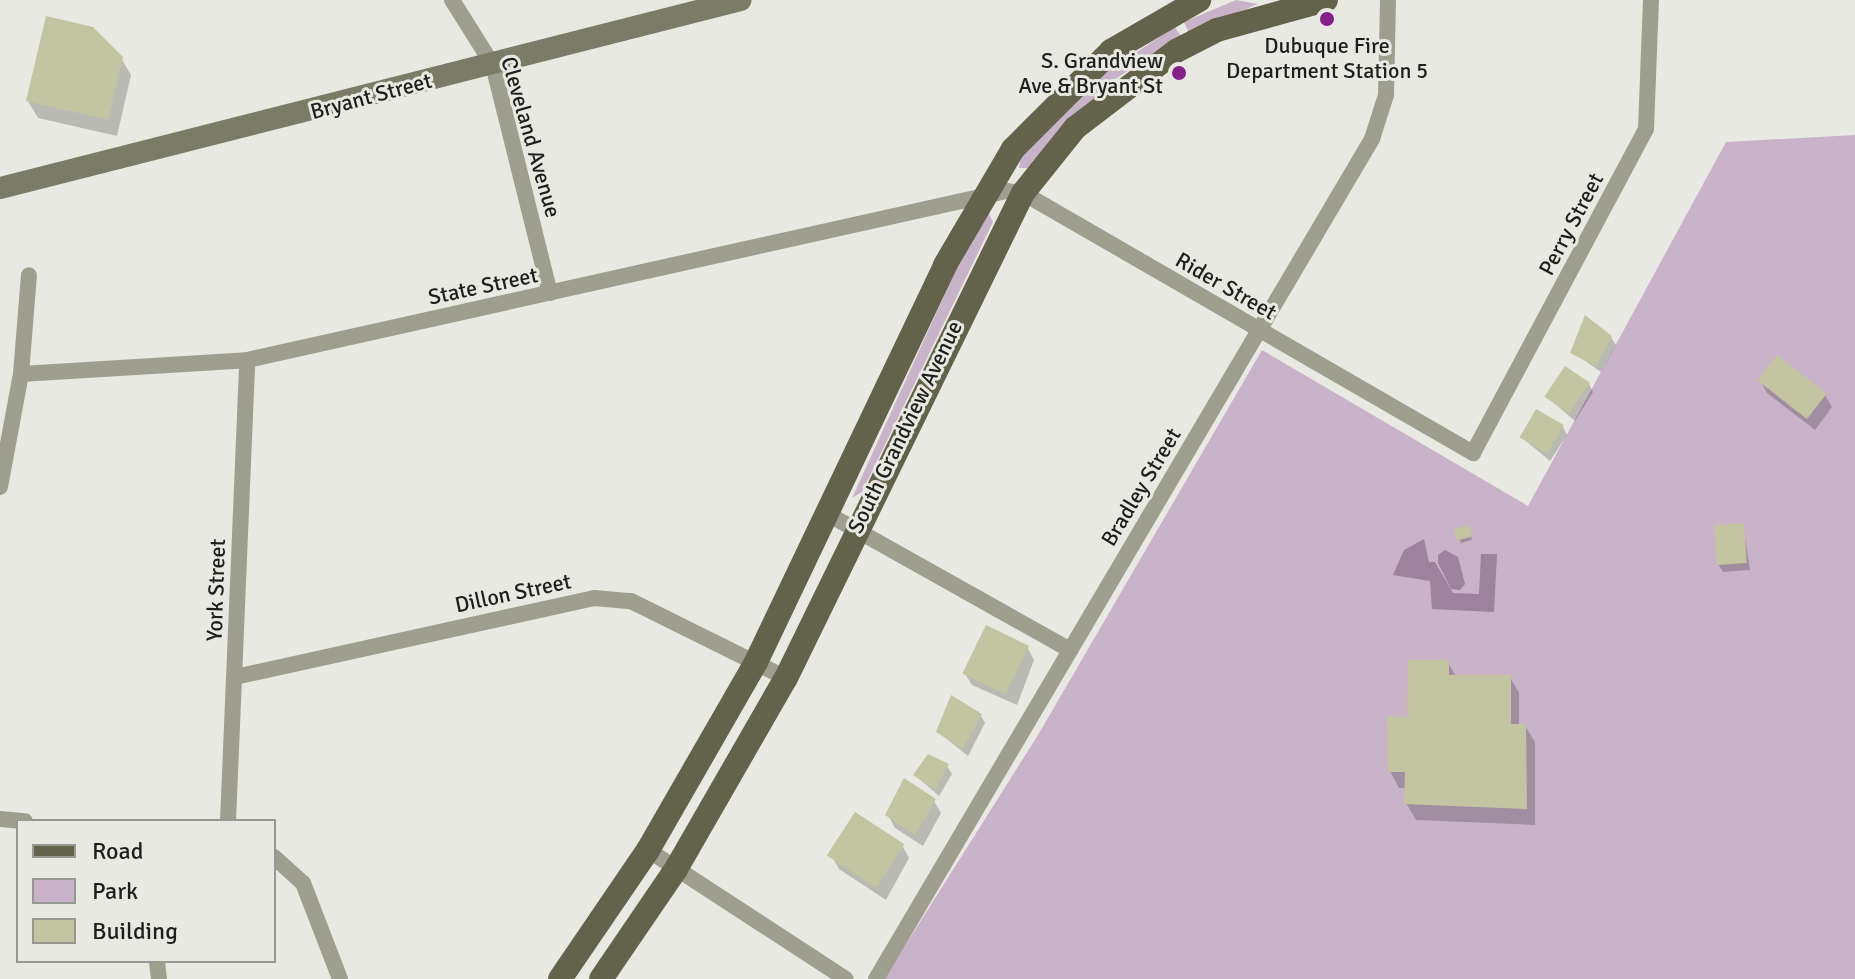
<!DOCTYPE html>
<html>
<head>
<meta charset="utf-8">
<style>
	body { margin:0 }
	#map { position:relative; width:1855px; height:979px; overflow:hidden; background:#e9e9e3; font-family:Signika,sans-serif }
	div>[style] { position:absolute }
	.green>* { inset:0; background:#c9b3c9 }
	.water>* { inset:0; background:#9c849c }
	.shadow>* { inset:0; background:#0003 }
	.building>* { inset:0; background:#c2c4a2; transform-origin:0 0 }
	.street>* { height:16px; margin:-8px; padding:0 8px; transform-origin:8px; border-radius:8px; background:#9f9f91 }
	.secondary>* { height:22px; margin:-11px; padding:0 11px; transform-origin:11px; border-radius:11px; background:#7b7c67 }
	.primary>* { height:24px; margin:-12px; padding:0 12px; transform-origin:12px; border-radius:12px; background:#62634a }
	.dots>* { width:22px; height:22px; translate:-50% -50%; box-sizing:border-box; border:4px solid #e9e9e3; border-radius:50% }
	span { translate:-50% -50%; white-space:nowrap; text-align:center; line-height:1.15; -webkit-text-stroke:6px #e9e9e3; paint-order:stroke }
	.poi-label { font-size:22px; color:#1e1e1c }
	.right { translate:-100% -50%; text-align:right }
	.street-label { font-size:22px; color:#1e1e1c }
	.legend { position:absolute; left:16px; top:819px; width:260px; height:144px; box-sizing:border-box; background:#e9e9e3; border:2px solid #989893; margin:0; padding:10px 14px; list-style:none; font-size:24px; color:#1e1e1c }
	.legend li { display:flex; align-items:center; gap:16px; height:40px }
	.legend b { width:40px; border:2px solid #989893 }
</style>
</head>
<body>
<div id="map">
	<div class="green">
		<div style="clip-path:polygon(1236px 0,1258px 4px,1189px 33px,1184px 22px)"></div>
		<div style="clip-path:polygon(1175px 27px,1182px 38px,1115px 79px,1028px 168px,1019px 168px,1021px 157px,1094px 80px)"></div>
		<div style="clip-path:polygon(1855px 135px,1855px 979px,884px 979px,1038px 735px,1262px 350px,1528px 506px,1726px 142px)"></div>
		<div style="clip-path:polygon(988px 212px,993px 222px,862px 492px,852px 498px,976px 226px)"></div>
	</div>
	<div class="water">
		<div style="clip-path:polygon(1424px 539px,1429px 562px,1435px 562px,1453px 593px,1479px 594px,1481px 554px,1497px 554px,1494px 612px,1432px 609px,1430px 581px,1393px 575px,1404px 550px)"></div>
		<div style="clip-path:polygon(1445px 550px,1458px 557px,1465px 584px,1460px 590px,1451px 589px,1438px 563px,1438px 555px)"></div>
	</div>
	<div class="shadow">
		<div style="clip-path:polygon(121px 58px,131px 75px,117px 136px,38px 118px,28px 101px)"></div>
		<div style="clip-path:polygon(1611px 337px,1616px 345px,1601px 372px,1572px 352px)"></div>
		<div style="clip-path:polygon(1760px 380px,1825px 395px,1832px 407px,1815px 430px,1767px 393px)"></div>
		<div style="clip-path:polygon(1589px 384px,1593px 392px,1575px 421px,1547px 397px)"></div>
		<div style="clip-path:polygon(1563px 427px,1567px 435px,1550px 461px,1521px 437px)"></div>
		<div style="clip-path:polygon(1743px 525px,1750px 570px,1723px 572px,1718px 564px)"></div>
		<div style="clip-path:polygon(1457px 530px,1470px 531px,1472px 540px,1461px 543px)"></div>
		<div style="clip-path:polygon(1027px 647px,1034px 660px,1017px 705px,972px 685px,964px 672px)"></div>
		<div style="clip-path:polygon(1448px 662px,1456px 677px,1510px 677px,1519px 693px,1519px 726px,1525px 726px,1535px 742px,1535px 825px,1416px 820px,1406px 803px,1407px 788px,1399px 788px,1390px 771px,1409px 719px)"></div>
		<div style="clip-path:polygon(981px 716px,985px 723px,968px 756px,938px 732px)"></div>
		<div style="clip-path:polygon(947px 766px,952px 774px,939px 796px,915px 775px)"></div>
		<div style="clip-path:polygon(934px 801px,941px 813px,923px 846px,895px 828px,888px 815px)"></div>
		<div style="clip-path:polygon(902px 845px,909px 858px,886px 900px,839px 869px,832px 857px)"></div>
	</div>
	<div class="building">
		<div style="clip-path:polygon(46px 16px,93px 27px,123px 57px,108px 120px,26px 101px)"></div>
		<div style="clip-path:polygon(1585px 315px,1612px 336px,1596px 366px,1570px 353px)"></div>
		<div style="left:1777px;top:355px;width:63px;height:32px;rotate:38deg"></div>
		<div style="left:1565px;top:366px;width:30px;height:37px;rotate:34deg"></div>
		<div style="left:1536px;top:409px;width:32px;height:33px;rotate:30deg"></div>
		<div style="left:1744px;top:523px;width:40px;height:30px;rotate:86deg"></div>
		<div style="left:1469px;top:525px;width:12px;height:16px;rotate:76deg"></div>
		<div style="left:986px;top:625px;width:48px;height:54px;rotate:26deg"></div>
		<div style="clip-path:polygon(1408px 660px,1449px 660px,1449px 675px,1511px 675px,1511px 724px,1526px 724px,1527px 809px,1404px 804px,1405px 772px,1388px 772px,1387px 716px,1407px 717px)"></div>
		<div style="clip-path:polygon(951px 695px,982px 714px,963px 749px,936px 732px)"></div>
		<div style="clip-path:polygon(928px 754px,949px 764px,935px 790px,913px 775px)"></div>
		<div style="clip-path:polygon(904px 778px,936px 799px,915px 835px,885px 815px)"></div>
		<div style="left:855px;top:812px;width:59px;height:52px;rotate:33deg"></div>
	</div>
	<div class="street">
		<div style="left:452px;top:0;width:77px;rotate:57.8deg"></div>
		<div style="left:493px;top:65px;width:235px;rotate:76deg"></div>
		<div style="left:21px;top:374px;width:226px;rotate:-3.5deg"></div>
		<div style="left:247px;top:360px;width:778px;rotate:-12.55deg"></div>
		<div style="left:1006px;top:191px;width:17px;rotate:7deg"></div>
		<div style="left:1023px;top:193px;width:520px;rotate:30.02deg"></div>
		<div style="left:1473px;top:453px;width:367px;rotate:-61.9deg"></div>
		<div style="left:1646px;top:129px;width:129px;rotate:-87.8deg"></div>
		<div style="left:0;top:487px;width:115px;rotate:-79.5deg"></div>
		<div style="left:21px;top:374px;width:99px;rotate:-85.4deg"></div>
		<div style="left:826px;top:513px;width:280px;rotate:29.3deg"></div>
		<div style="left:235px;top:677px;width:368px;rotate:-12.4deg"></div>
		<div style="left:594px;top:598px;width:37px;rotate:5deg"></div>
		<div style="left:631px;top:601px;width:173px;rotate:26.4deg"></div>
		<div style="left:0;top:819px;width:25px;rotate:5deg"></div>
		<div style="left:228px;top:821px;width:461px;rotate:-87.6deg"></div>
		<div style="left:648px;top:850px;width:236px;rotate:33.1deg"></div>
		<div style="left:274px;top:857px;width:39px;rotate:42deg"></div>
		<div style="left:303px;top:883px;width:103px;rotate:68.9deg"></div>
		<div style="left:157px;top:961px;width:18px;rotate:84deg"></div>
		<div style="left:876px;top:979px;width:976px;rotate:-59.44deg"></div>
		<div style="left:1372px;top:139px;width:46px;rotate:-72.3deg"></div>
		<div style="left:1386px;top:95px;width:95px;rotate:-88.8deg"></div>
	</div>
	<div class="secondary">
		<div style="left:0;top:188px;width:764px;rotate:-14.24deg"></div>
	</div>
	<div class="primary">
		<div style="left:560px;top:979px;width:156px;rotate:-55.7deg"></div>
		<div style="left:648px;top:850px;width:217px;rotate:-60.1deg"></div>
		<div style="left:756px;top:662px;width:440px;rotate:-64.5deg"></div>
		<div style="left:945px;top:265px;width:134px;rotate:-59.6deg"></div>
		<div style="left:1013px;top:149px;width:139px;rotate:-45deg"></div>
		<div style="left:1111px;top:51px;width:102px;rotate:-30.1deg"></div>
		<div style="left:601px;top:979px;width:133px;rotate:-55.7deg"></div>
		<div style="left:676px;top:869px;width:220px;rotate:-60.1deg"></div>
		<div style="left:786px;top:678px;width:540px;rotate:-63.96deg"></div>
		<div style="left:1023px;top:193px;width:83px;rotate:-51.3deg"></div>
		<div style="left:1075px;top:128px;width:127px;rotate:-37.3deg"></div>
		<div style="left:1176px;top:51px;width:46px;rotate:-27.1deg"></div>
		<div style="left:1217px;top:30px;width:113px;rotate:-15.4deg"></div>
	</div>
	<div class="dots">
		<div style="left:1327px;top:19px;background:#852089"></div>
		<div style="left:1179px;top:73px;background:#852089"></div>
	</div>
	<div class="poi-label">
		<span style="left:1327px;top:58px">Dubuque Fire<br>Department Station 5</span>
		<span class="right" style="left:1163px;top:73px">S. Grandview<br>Ave &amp; Bryant St</span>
	</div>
	<div class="street-label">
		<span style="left:371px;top:96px;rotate:-15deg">Bryant Street</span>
		<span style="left:531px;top:137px;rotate:74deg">Cleveland Avenue</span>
		<span style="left:1571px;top:224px;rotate:-62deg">Perry Street</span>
		<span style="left:483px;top:286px;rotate:-12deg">State Street</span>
		<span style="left:1226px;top:286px;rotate:30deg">Rider Street</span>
		<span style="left:905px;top:427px;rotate:-64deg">South Grandview Avenue</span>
		<span style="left:1141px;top:487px;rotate:-59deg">Bradley Street</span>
		<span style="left:216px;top:590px;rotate:-88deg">York Street</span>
		<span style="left:513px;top:593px;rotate:-12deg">Dillon Street</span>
	</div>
	<ul class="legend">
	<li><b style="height:10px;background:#62634a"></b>Road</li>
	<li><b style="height:22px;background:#c9b3c9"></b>Park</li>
	<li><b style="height:22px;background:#c2c4a2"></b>Building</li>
	</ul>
</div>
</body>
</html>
